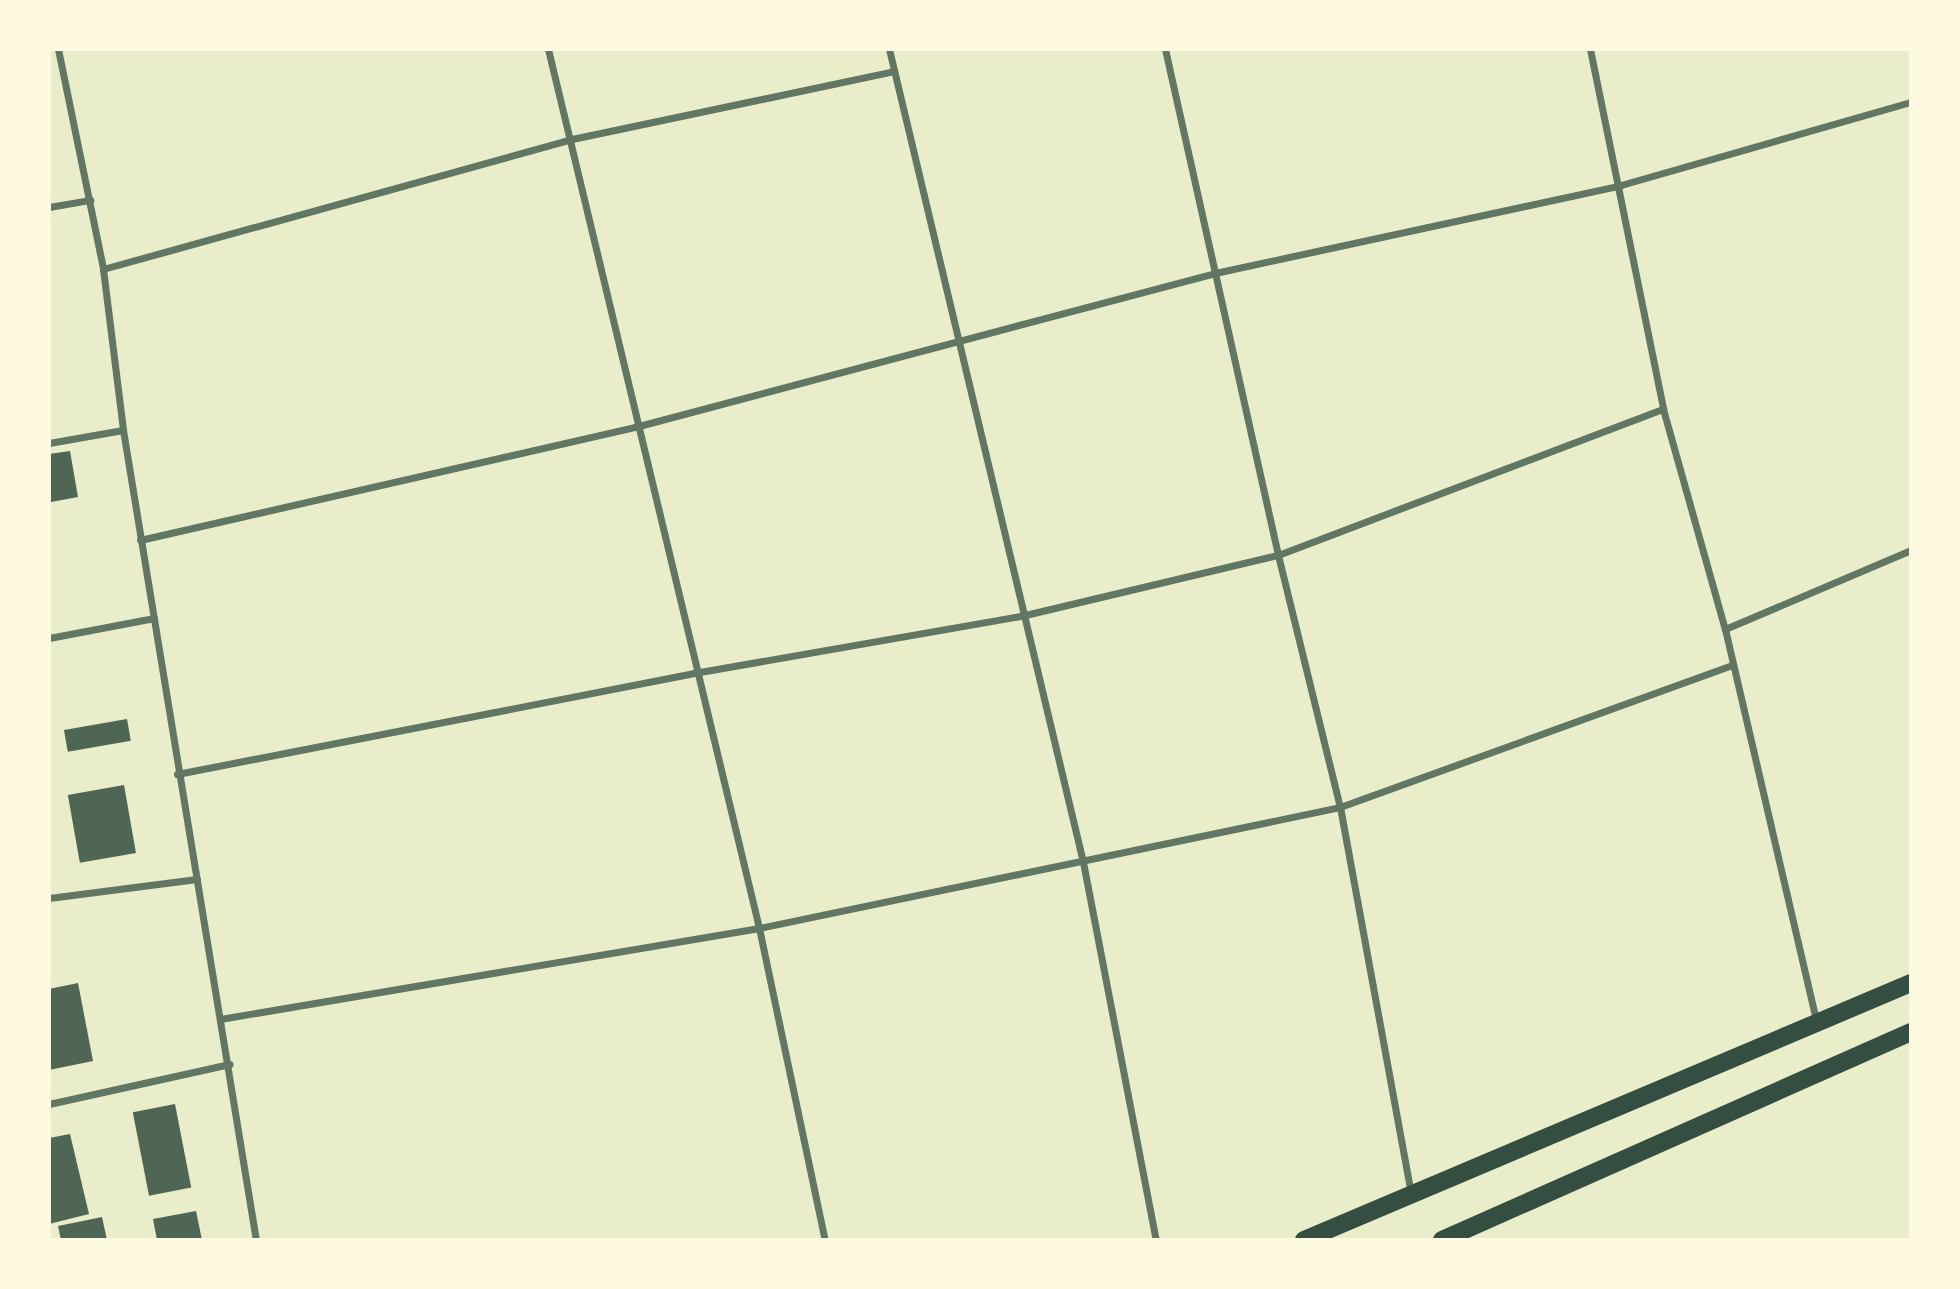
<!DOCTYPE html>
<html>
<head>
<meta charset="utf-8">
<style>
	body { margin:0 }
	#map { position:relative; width:1960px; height:1289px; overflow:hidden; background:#e9edc9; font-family:Lato,sans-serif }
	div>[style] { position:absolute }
	.building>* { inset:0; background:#4f6655; transform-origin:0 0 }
	.minor>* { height:7px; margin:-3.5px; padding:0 3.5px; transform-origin:3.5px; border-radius:3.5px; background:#617663 }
	.primary>* { height:18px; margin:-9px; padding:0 9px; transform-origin:9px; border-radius:9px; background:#344e41 }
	span { translate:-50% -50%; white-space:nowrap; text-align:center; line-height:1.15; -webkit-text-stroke:7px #fefae0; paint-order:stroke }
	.frame { position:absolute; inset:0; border:51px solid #fefae0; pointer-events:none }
</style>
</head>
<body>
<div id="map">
	<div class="building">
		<div style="clip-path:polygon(70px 451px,78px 497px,51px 502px,49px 454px)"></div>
		<div style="left:127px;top:719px;width:22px;height:64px;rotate:80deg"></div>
		<div style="left:124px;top:785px;width:69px;height:57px;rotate:80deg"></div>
		<div style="clip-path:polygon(78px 983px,93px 1061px,49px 1070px,49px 989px)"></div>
		<div style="left:175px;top:1104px;width:85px;height:43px;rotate:79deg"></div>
		<div style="clip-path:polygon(70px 1134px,89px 1214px,49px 1224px,49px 1138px)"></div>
		<div style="clip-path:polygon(196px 1211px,202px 1240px,157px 1240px,153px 1219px)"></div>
		<div style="clip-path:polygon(102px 1217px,107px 1240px,61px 1240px,58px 1226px)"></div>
	</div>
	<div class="minor">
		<div style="left:58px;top:49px;width:225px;rotate:78.4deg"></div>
		<div style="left:103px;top:269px;width:162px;rotate:82.9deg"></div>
		<div style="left:123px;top:430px;width:821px;rotate:80.68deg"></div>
		<div style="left:548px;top:49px;width:904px;rotate:76.5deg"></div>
		<div style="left:759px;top:928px;width:319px;rotate:78.1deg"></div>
		<div style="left:889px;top:49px;width:836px;rotate:76.58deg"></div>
		<div style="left:1083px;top:862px;width:385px;rotate:79.1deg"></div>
		<div style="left:1165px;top:49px;width:518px;rotate:77.41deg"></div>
		<div style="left:1278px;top:555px;width:260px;rotate:76.2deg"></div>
		<div style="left:1340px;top:807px;width:391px;rotate:79.6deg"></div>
		<div style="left:1590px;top:49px;width:367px;rotate:78.5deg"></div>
		<div style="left:1663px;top:409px;width:229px;rotate:74.3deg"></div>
		<div style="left:1725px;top:629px;width:405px;rotate:76.9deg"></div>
		<div style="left:49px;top:207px;width:42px;rotate:-9.7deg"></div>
		<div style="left:103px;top:269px;width:487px;rotate:-15.5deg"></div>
		<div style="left:572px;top:139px;width:329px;rotate:-11.9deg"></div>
		<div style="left:49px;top:443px;width:75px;rotate:-10deg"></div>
		<div style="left:140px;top:540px;width:508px;rotate:-12.86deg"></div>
		<div style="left:635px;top:427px;width:600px;rotate:-14.87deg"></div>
		<div style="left:1215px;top:273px;width:415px;rotate:-12.2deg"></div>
		<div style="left:1621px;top:185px;width:302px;rotate:-16deg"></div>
		<div style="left:1725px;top:629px;width:202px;rotate:-23deg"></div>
		<div style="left:49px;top:638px;width:107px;rotate:-10.8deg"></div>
		<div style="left:177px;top:774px;width:527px;rotate:-11.05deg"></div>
		<div style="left:694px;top:673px;width:332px;rotate:-9.9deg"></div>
		<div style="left:1021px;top:616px;width:264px;rotate:-13.4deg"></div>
		<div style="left:1278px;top:555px;width:412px;rotate:-20.8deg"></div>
		<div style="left:49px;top:898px;width:149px;rotate:-7.3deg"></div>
		<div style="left:220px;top:1019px;width:547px;rotate:-9.58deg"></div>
		<div style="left:759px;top:928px;width:593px;rotate:-11.76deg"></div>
		<div style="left:1340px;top:807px;width:417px;rotate:-19.9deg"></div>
		<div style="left:49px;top:1104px;width:185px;rotate:-12.5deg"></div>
	</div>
	<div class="primary">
		<div style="left:1304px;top:1240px;width:659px;rotate:-22.95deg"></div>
		<div style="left:1442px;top:1240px;width:513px;rotate:-23.92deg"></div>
	</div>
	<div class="frame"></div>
</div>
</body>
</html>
